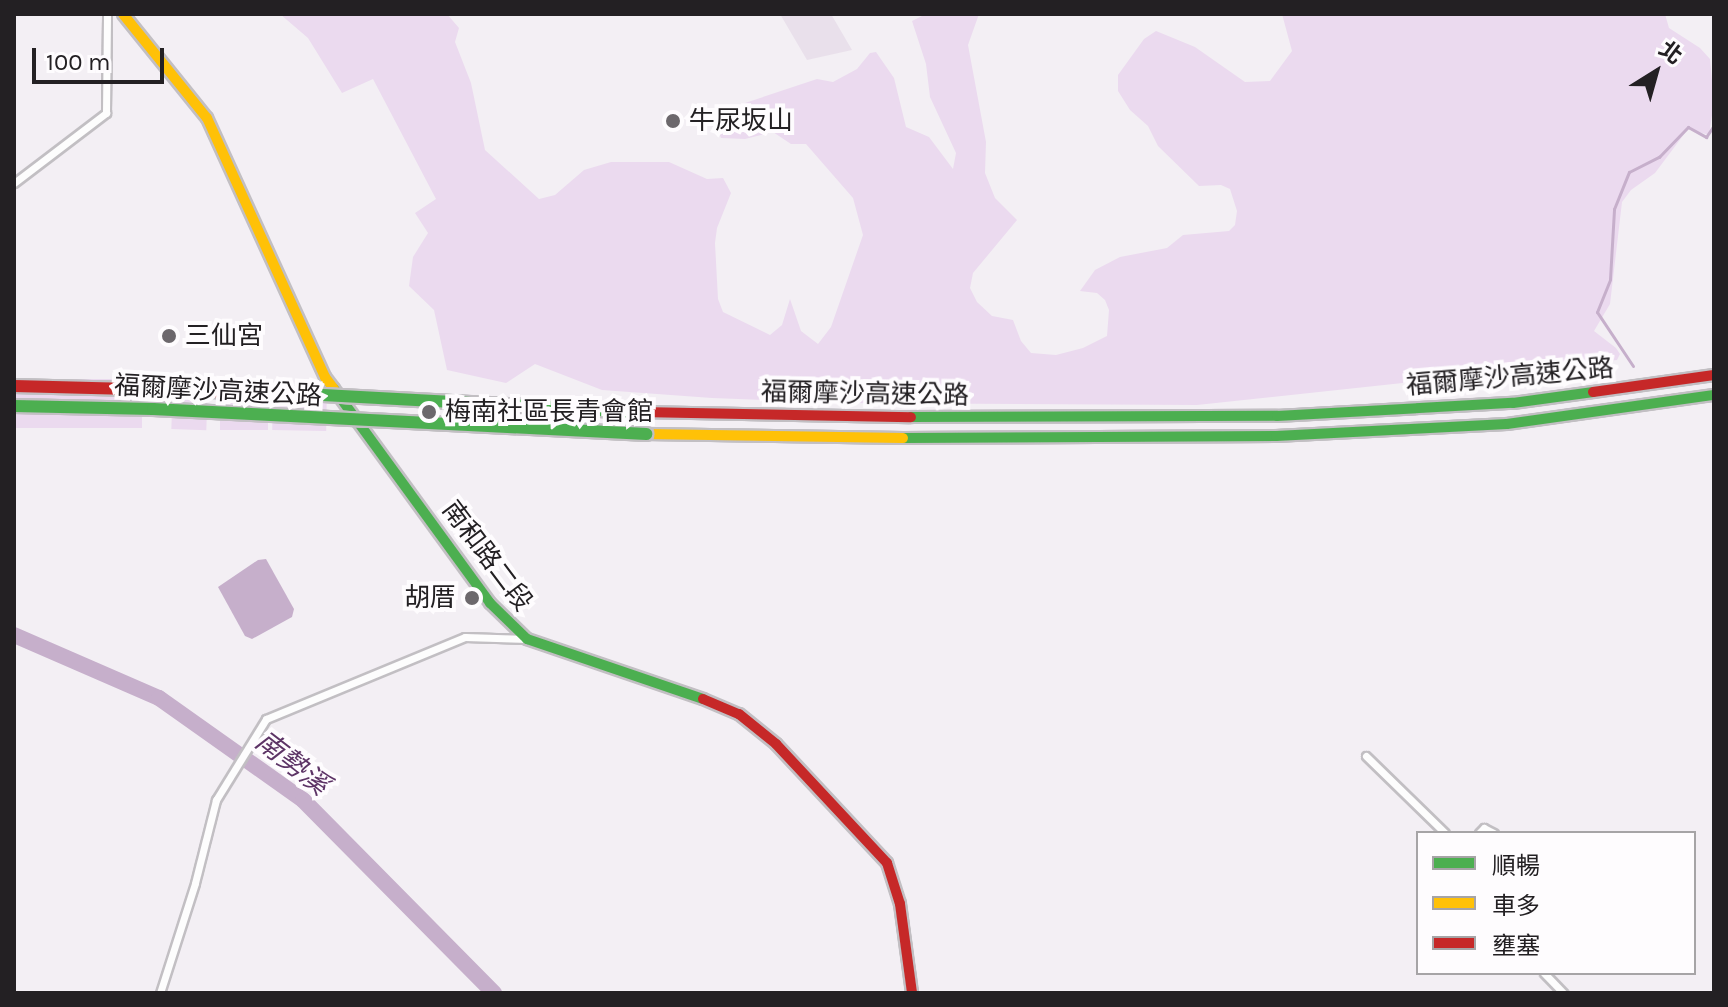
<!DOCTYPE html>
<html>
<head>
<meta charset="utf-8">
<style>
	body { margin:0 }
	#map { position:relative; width:1728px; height:1007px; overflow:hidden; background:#f3eff4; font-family:Karla,"Noto Sans TC",sans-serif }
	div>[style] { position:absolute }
	.built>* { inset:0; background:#e9e0eb }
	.green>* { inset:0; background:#ebdaef; transform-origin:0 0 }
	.water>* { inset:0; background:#c6afcb }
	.stream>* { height:3px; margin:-1.5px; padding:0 1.5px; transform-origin:1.5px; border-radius:1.5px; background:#c6afcb }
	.river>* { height:16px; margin:-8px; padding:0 8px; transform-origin:8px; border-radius:8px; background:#c6afcb }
	.roads { filter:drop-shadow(2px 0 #c2bfc3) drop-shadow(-2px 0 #c2bfc3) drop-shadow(0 2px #c2bfc3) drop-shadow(0 -2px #c2bfc3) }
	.street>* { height:7px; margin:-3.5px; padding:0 3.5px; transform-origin:3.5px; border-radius:3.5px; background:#fdfdfd }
	.fast>* { height:10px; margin:-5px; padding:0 5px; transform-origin:5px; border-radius:5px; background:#4caf50 }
	.slow>* { height:10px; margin:-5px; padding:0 5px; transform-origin:5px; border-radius:5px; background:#ffc107 }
	.jam>* { height:10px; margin:-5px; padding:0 5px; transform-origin:5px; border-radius:5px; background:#c62828 }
	.bridges { filter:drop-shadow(2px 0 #c2bfc3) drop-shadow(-2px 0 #c2bfc3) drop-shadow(0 2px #c2bfc3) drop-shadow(0 -2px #c2bfc3) }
	.fast-bridge>* { height:12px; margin:-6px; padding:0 6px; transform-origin:6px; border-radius:6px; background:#4caf50 }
	.jam-bridge>* { height:12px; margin:-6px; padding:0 6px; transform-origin:6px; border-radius:6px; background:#c62828 }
	.dots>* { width:22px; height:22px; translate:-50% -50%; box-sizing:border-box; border:4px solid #fefcfe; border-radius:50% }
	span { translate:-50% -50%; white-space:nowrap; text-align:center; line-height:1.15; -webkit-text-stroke:8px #fefcfe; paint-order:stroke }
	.poi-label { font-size:26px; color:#232023 }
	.left { translate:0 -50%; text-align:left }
	.right { translate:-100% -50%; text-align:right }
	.street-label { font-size:26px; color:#232023 }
	.water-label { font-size:28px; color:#5d3466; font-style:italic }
	.frame { position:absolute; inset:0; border:16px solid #232023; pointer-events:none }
	.legend { position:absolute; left:1416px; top:831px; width:280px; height:144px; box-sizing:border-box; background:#fefcfe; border:2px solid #a6a4a6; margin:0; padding:10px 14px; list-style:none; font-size:24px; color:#232023 }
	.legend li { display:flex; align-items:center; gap:16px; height:40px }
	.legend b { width:40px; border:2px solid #a6a4a6 }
	.north { position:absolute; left:1616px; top:32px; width:80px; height:80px; -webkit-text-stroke:6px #fefcfe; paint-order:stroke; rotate:37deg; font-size:22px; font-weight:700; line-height:32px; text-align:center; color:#232023 }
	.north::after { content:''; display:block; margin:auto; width:28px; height:36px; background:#232023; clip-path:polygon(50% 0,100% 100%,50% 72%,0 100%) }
	.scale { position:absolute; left:32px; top:48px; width:132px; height:36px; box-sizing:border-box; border:4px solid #232023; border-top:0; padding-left:10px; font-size:24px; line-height:28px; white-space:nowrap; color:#232023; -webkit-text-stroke:6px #fefcfe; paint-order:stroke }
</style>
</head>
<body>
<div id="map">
	<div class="built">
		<div style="clip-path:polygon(780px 14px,831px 14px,852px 50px,807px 60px)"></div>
	</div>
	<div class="green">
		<div style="clip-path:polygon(280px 14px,447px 14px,459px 28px,455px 42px,471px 83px,485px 150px,539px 199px,555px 195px,584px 170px,611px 162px,669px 162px,707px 179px,723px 178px,731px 193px,717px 228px,715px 243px,718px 299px,723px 312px,770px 335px,782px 325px,790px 299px,801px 331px,818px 344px,831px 327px,863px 235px,853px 198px,806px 144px,791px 144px,773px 132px,745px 139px,721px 138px,717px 129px,729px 111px,739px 105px,817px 79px,833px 82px,857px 69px,870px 53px,876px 52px,894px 78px,906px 127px,929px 137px,953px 169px,956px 153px,930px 97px,926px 64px,912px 21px,926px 14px,979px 14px,968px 45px,986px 142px,985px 173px,995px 198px,1017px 220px,973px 273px,970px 288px,977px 302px,992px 316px,1013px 320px,1021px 341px,1031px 353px,1056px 355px,1083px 348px,1107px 336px,1109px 310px,1105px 300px,1097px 293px,1080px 291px,1095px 270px,1120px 257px,1167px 248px,1183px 235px,1229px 231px,1235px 225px,1237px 211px,1230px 189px,1221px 185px,1199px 186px,1158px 146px,1148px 126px,1130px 110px,1118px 91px,1118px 75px,1144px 39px,1156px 31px,1195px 47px,1245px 82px,1270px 81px,1292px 51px,1282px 14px,1665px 14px,1669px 28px,1700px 48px,1710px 59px,1714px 102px,1709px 135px,1688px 129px,1655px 173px,1631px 190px,1622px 202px,1610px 304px,1594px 331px,1616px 348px,1620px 354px,1617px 360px,1197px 405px,843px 403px,712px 398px,602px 390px,535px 364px,506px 383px,447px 370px,434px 310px,409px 286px,413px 257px,428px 233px,415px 213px,436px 199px,373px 79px,342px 93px,308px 38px)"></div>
		<div style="left:14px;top:379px;width:128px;height:49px"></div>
		<div style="left:173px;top:381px;width:35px;height:48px;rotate:2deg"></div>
		<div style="left:220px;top:385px;width:48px;height:45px"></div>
		<div style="left:273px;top:385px;width:54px;height:45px;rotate:1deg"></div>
	</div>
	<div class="water">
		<div style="clip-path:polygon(266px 559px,294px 609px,292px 617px,252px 639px,245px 636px,218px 587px,258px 560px)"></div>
	</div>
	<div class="stream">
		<div style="left:1633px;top:366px;width:65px;rotate:-123.7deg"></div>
		<div style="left:1597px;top:312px;width:35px;rotate:-68deg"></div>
		<div style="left:1610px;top:279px;width:70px;rotate:-86.7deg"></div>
		<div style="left:1614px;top:209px;width:40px;rotate:-68deg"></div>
		<div style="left:1629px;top:172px;width:34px;rotate:-27deg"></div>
		<div style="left:1659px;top:157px;width:42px;rotate:-46deg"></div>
		<div style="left:1688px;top:127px;width:21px;rotate:29deg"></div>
		<div style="left:1706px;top:137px;width:14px;rotate:-56deg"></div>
	</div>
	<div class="river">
		<div style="left:14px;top:635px;width:158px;rotate:23.5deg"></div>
		<div style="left:159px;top:698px;width:176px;rotate:35.3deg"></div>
		<div style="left:303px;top:800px;width:272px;rotate:45.3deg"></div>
	</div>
	<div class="roads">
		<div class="street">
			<div style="left:14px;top:183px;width:116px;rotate:-37.3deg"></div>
			<div style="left:106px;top:113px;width:99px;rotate:-89.4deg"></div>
			<div style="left:1366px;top:756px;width:110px;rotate:44.3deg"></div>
			<div style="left:1479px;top:833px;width:7px;rotate:-45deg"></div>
			<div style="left:1484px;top:828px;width:11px;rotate:27deg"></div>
			<div style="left:1544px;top:973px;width:28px;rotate:46deg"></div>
			<div style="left:160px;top:993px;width:115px;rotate:-72.3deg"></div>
			<div style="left:195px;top:883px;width:86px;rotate:-75.8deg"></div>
			<div style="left:216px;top:800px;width:95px;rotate:-58.3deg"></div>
			<div style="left:266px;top:719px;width:215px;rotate:-22.4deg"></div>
			<div style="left:465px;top:637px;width:62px;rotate:1.8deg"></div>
		</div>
		<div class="fast">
			<div style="left:334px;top:389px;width:265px;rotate:53.9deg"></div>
			<div style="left:490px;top:603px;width:52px;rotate:44.2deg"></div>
			<div style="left:527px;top:639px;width:186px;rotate:18.8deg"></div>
			<div style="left:911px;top:417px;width:366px;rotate:-0.2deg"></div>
			<div style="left:1277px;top:416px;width:236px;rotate:-3.2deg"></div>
			<div style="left:1513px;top:403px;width:81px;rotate:-7.8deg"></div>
			<div style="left:903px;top:438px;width:373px;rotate:-0.3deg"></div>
			<div style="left:1276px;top:436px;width:231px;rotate:-3deg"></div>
			<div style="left:1507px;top:424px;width:209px;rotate:-8deg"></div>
		</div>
		<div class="slow">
			<div style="left:123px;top:14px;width:134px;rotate:51.1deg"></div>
			<div style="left:207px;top:118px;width:285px;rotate:65.5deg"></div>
			<div style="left:325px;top:377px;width:15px;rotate:53deg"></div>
			<div style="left:646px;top:434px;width:257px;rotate:0.9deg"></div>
		</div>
		<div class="jam">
			<div style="left:1593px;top:392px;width:122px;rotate:-8deg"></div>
			<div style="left:640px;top:412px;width:271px;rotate:1.1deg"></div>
			<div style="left:703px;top:699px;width:39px;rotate:23deg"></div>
			<div style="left:739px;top:714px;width:48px;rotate:39deg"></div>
			<div style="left:776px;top:744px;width:163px;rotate:47deg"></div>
			<div style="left:887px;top:863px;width:43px;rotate:72.4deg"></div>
			<div style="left:900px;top:904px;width:90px;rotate:82.3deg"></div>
		</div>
	</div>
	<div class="bridges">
		<div class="fast-bridge">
			<div style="left:286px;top:393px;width:355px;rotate:3.1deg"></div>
			<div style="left:14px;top:406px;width:139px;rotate:1.2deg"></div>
			<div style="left:153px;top:409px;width:494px;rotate:2.9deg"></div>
		</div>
		<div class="jam-bridge">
			<div style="left:14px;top:386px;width:272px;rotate:1.5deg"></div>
		</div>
	</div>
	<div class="dots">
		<div style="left:673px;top:121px;background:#6c686c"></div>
		<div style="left:169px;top:336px;background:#6c686c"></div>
		<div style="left:429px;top:412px;background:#6c686c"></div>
		<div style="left:472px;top:598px;background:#6c686c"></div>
	</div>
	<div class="poi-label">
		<span class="left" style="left:689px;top:121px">牛尿坂山</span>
		<span class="left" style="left:185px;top:336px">三仙宮</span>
		<span class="left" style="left:445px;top:412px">梅南社區長青會館</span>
		<span class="right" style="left:456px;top:598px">胡厝</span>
	</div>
	<div class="street-label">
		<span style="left:1510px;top:377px;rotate:-5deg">福爾摩沙高速公路</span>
		<span style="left:218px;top:391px;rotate:3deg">福爾摩沙高速公路</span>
		<span style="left:865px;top:394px;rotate:1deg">福爾摩沙高速公路</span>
		<span style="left:487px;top:556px;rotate:53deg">南和路二段</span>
	</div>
	<div class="water-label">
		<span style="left:292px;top:763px;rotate:38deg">南勢溪</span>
	</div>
	<div class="frame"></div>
	<ul class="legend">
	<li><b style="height:10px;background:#4caf50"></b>順暢</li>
	<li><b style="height:10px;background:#ffc107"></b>車多</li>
	<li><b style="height:10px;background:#c62828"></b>壅塞</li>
	</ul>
	<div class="north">北</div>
	<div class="scale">100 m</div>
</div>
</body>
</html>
